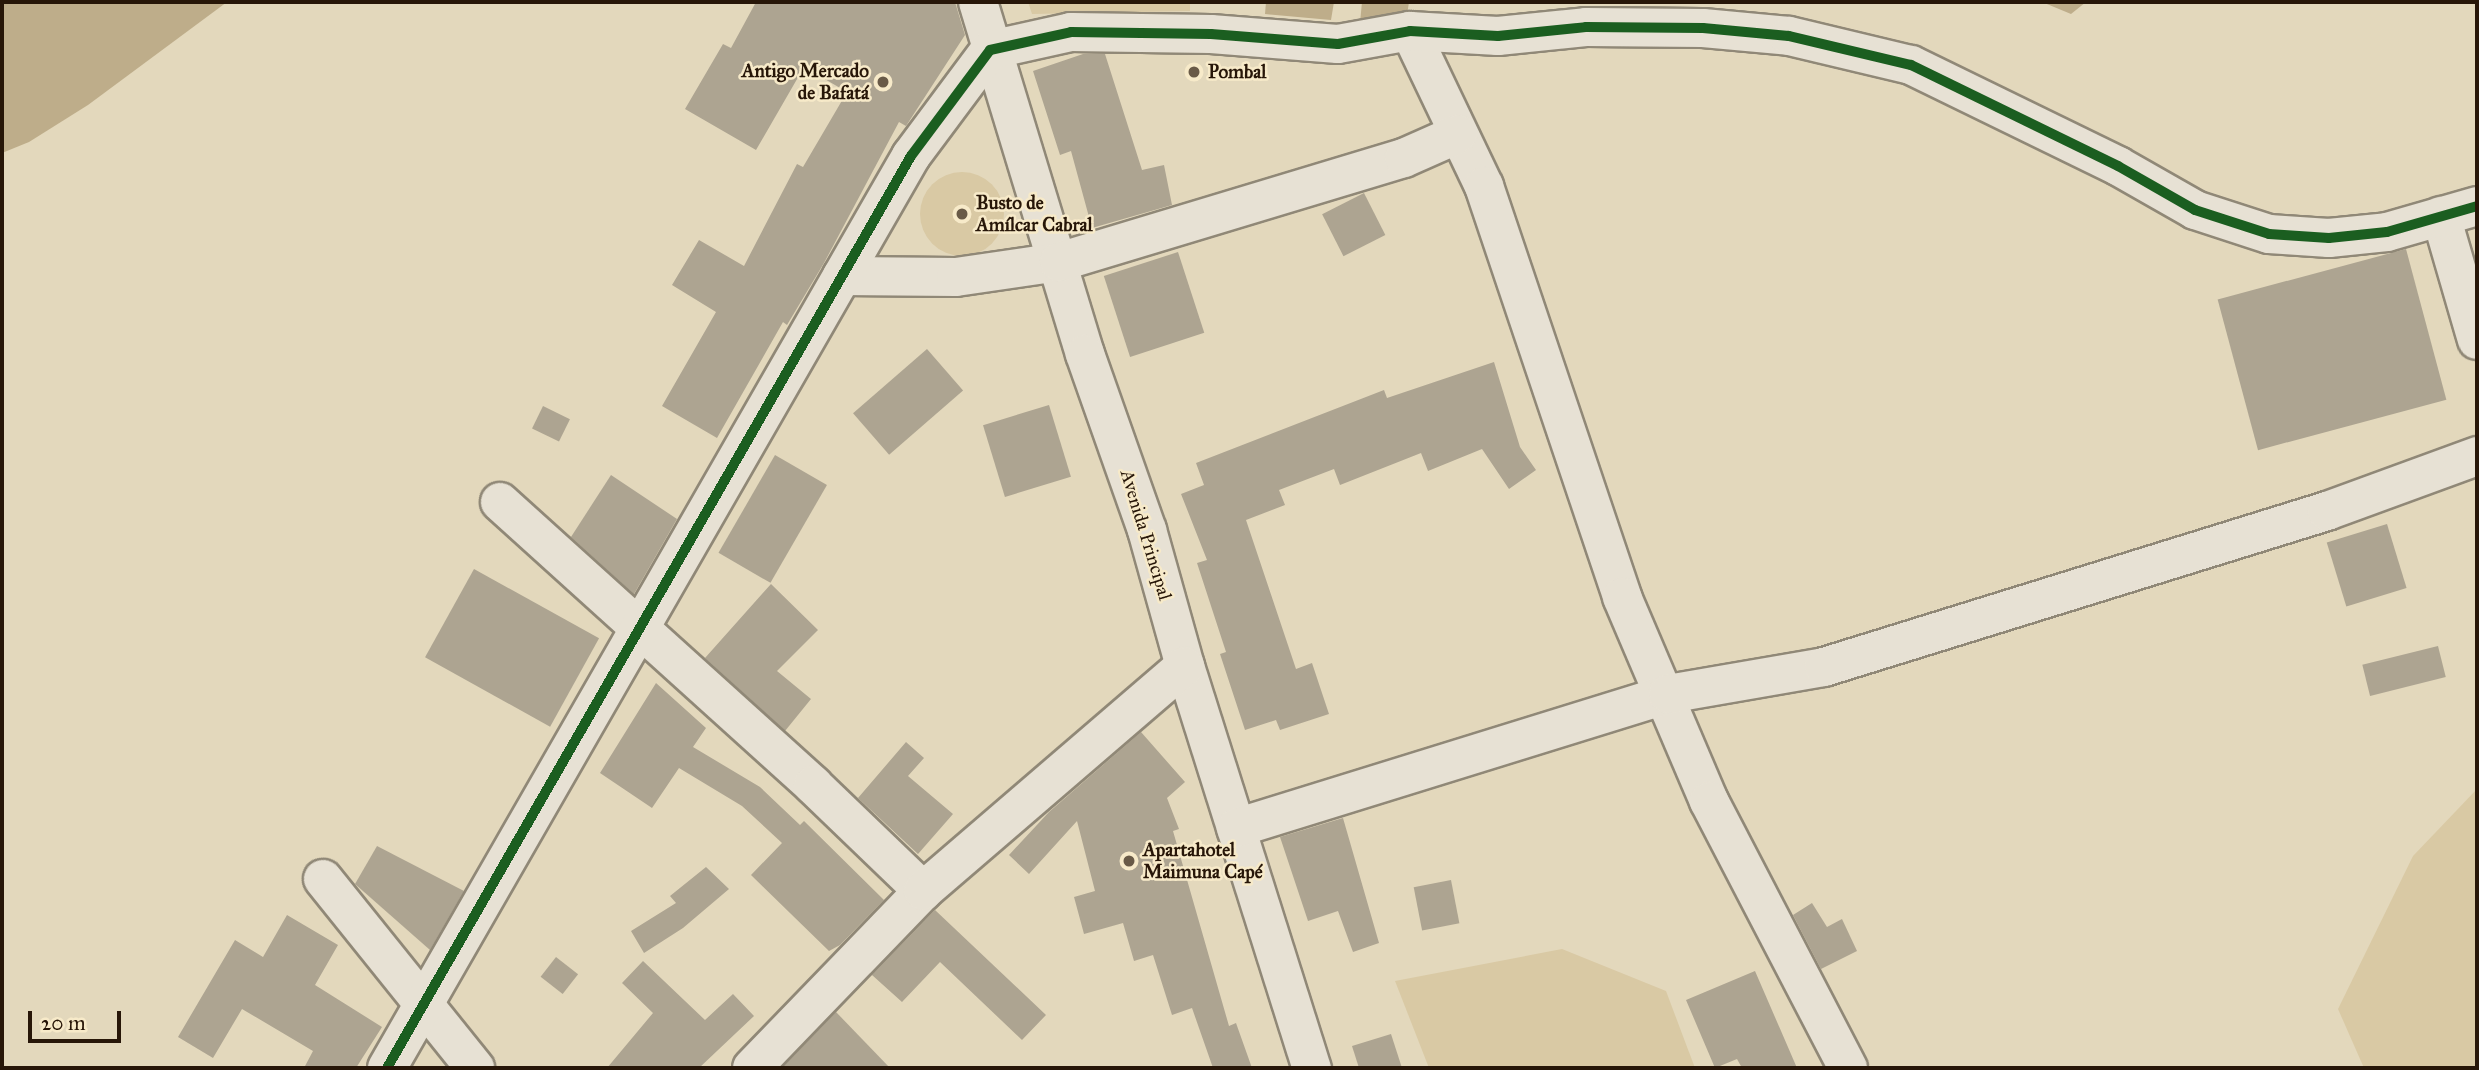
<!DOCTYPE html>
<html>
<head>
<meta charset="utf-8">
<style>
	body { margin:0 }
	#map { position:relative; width:2479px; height:1070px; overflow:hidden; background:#e3d8bc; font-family:"IM FELL Great Primer",serif }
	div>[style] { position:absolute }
	.green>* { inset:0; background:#d9c9a4 }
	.round { border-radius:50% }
	.water>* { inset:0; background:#bead8a }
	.building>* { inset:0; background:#ada491; transform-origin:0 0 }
	.roads { filter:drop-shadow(2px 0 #908877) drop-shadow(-2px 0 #908877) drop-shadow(0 2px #908877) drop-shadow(0 -2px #908877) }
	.minor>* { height:38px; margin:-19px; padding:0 19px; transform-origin:19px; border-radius:19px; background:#e7e1d4 }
	.cycleway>* { height:10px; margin:-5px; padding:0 5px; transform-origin:5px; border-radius:5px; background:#1b5e20 }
	.dots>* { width:19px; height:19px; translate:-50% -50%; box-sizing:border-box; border:4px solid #f7eac9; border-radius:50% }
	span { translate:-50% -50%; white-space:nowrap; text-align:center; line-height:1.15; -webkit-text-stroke:5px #f7eac9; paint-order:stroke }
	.poi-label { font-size:19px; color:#271608; font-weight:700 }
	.right { translate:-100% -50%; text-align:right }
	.left { translate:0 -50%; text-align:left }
	.street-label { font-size:19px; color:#271608 }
	.frame { position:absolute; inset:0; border:4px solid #271608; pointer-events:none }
	.scale { position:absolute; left:28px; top:1011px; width:93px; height:32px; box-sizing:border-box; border:4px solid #271608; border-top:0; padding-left:9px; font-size:21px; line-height:24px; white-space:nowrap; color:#271608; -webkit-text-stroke:5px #f7eac9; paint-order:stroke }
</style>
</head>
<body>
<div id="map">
	<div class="green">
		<div style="clip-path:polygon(1028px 2px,1190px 2px,1190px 11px,1032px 14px)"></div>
		<div class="round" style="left:920px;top:172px;width:84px;height:84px"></div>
		<div style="clip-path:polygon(2477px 789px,2477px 1068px,2364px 1068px,2338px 1009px,2413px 856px)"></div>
		<div style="clip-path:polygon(1562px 949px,1666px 991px,1695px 1068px,1429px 1068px,1395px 981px)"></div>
	</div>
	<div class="water">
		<div style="clip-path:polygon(2px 2px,227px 2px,88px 105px,29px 142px,2px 153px)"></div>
		<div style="clip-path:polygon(1266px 2px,1334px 2px,1331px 20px,1265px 14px)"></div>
		<div style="clip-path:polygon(1362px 2px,1409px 2px,1405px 28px,1360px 23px)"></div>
		<div style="clip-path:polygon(2042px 2px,2086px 2px,2071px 14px)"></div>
	</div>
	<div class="building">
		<div style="clip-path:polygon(756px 2px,955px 2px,965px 35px,906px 126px,899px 122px,824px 263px,787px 325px,783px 322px,717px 438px,662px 406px,716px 312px,672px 285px,699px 240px,744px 266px,797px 164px,803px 167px,847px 92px,804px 67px,756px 150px,685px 109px,723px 44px,731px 48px)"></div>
		<div style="clip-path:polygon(1083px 54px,1105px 54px,1142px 170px,1164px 165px,1172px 205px,1092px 228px,1071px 151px,1060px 155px,1033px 71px)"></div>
		<div style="left:1364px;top:193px;width:47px;height:47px;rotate:63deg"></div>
		<div style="left:2406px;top:249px;width:156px;height:195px;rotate:75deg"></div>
		<div style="left:1178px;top:252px;width:85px;height:78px;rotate:72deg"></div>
		<div style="left:927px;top:349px;width:55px;height:98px;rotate:49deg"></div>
		<div style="clip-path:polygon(1494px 362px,1520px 447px,1536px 470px,1509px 489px,1482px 449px,1428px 471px,1421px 453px,1340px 485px,1334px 469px,1279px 490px,1285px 505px,1246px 520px,1296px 669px,1312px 663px,1329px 714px,1280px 730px,1276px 720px,1245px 730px,1220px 654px,1226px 652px,1197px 563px,1207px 560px,1181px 494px,1204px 485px,1196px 463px,1384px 390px,1387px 398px)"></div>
		<div style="left:1049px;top:405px;width:75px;height:69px;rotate:73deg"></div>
		<div style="left:543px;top:406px;width:30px;height:25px;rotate:26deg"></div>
		<div style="left:775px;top:455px;width:60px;height:113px;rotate:30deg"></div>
		<div style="clip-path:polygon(611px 475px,677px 519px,634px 594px,571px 537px)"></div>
		<div style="left:2387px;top:524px;width:67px;height:63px;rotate:73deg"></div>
		<div style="left:474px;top:569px;width:143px;height:101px;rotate:29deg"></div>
		<div style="clip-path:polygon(771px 584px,818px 630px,777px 671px,811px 699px,785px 731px,705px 658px)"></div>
		<div style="left:2438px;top:646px;width:32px;height:78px;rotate:76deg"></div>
		<div style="clip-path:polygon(656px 683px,706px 728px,693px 747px,760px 787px,800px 825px,804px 821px,884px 900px,840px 945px,829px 951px,751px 875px,782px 843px,742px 806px,679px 768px,652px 808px,600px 773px)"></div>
		<div style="clip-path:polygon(1141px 732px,1185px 782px,1167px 798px,1179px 829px,1173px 831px,1229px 1026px,1236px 1023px,1252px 1068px,1213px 1068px,1192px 1008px,1172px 1015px,1153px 955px,1134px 961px,1123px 923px,1084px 934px,1074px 897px,1095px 891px,1077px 821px,1029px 874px,1009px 855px,1049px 812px)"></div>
		<div style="clip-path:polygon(906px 742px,924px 758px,908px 776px,953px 814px,918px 854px,858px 798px)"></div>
		<div style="clip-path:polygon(1343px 818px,1379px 943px,1353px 952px,1338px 911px,1308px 921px,1280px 837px)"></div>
		<div style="clip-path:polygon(377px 846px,464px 891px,430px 950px,355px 884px)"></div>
		<div style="clip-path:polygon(706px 867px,729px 889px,683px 928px,644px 953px,631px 931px,676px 903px,670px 896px)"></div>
		<div style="left:1451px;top:880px;width:44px;height:38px;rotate:79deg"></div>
		<div style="clip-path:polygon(1812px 903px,1827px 927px,1842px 919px,1857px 951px,1821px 969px,1793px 915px)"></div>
		<div style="clip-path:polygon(935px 910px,1046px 1015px,1022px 1040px,940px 962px,902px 1002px,872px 975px)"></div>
		<div style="clip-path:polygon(287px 915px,338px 945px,315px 985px,382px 1027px,356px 1068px,304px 1068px,313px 1051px,242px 1009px,213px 1058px,178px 1037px,235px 940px,263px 957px)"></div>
		<div style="left:556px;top:957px;width:28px;height:25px;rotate:38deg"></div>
		<div style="clip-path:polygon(643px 961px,705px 1020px,733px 994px,754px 1016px,699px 1068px,607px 1068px,653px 1013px,622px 983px)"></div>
		<div style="clip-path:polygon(1755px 971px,1797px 1068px,1742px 1068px,1737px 1059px,1715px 1068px,1686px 1000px)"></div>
		<div style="clip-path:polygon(836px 1012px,890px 1068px,782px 1068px)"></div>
		<div style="clip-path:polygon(1391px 1034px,1402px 1068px,1359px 1068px,1352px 1046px)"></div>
	</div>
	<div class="roads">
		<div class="minor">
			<div style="left:978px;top:2px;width:368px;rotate:73.1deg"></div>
			<div style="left:1085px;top:354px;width:187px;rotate:70.6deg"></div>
			<div style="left:1147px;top:530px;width:141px;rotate:74.4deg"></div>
			<div style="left:1185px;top:666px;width:422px;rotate:72.5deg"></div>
			<div style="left:1410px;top:31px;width:172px;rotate:64.5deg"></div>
			<div style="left:1484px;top:186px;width:434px;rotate:71.4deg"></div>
			<div style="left:1622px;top:597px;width:222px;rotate:66.9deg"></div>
			<div style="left:1709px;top:801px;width:301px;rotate:62.5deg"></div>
			<div style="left:2441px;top:216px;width:129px;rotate:73.8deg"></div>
			<div style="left:842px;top:276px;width:114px;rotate:0.5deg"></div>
			<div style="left:956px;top:277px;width:104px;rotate:-8.3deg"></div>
			<div style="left:1059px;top:262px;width:360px;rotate:-16.8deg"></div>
			<div style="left:1404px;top:158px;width:59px;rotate:-24deg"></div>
			<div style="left:500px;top:502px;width:422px;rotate:42.1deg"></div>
			<div style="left:813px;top:785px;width:153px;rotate:43.9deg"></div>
			<div style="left:1236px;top:828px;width:452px;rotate:-17.2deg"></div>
			<div style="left:1668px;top:694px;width:158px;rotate:-9.8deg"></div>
			<div style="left:1824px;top:667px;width:527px;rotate:-17.23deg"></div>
			<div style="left:2327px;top:511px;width:160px;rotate:-20.1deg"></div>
			<div style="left:323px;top:879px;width:243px;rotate:51.2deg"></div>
			<div style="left:387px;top:1068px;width:1052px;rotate:-60.12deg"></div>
			<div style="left:911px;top:156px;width:132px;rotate:-53.3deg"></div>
			<div style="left:990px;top:50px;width:83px;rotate:-12.5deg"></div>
			<div style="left:1071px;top:32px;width:140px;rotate:0.8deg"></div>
			<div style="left:1211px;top:34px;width:127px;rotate:4.5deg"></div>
			<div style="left:1338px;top:44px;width:73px;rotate:-10.2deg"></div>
			<div style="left:1410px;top:31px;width:88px;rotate:3.3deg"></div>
			<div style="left:1498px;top:36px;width:88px;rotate:-5.8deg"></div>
			<div style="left:1586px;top:27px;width:117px;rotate:0.5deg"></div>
			<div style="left:1703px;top:28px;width:86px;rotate:5.3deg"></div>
			<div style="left:1789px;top:36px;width:125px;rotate:13.4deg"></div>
			<div style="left:1911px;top:65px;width:230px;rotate:26deg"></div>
			<div style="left:2118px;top:166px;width:89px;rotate:29.7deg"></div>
			<div style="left:2195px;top:210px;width:78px;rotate:18deg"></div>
			<div style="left:2269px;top:234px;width:60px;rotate:3.8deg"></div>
			<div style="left:2329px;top:238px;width:58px;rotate:-5.9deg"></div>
			<div style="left:2387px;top:232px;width:94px;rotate:-16.1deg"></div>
			<div style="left:752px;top:1068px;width:246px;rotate:-46deg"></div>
			<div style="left:923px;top:891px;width:345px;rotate:-40.7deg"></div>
		</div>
	</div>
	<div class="cycleway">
		<div style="left:387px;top:1068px;width:1052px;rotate:-60.12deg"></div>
		<div style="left:911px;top:156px;width:132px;rotate:-53.3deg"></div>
		<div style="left:990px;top:50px;width:83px;rotate:-12.5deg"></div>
		<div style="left:1071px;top:32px;width:140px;rotate:0.8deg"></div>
		<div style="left:1211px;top:34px;width:127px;rotate:4.5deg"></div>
		<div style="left:1338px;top:44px;width:73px;rotate:-10.2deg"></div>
		<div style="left:1410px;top:31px;width:88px;rotate:3.3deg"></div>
		<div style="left:1498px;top:36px;width:88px;rotate:-5.8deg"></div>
		<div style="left:1586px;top:27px;width:117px;rotate:0.5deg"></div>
		<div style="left:1703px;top:28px;width:86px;rotate:5.3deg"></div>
		<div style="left:1789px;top:36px;width:125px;rotate:13.4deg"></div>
		<div style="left:1911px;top:65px;width:230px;rotate:26deg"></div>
		<div style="left:2118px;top:166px;width:89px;rotate:29.7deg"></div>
		<div style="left:2195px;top:210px;width:78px;rotate:18deg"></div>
		<div style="left:2269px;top:234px;width:60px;rotate:3.8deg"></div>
		<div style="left:2329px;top:238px;width:58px;rotate:-5.9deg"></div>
		<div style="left:2387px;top:232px;width:94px;rotate:-16.1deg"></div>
	</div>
	<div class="dots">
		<div style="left:1194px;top:72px;background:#695a47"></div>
		<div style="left:883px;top:82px;background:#695a47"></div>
		<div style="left:962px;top:214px;background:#695a47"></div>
		<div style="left:1129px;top:861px;background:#695a47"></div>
	</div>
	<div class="poi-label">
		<span class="right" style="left:869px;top:82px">Antigo Mercado<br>de Bafatá</span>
		<span class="left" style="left:1208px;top:72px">Pombal</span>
		<span class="left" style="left:976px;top:214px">Busto de<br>Amílcar Cabral</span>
		<span class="left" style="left:1143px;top:861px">Apartahotel<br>Maimuna Capé</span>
	</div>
	<div class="street-label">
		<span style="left:1146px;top:535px;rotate:73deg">Avenida Principal</span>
	</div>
	<div class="frame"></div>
	<div class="scale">20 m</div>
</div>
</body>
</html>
